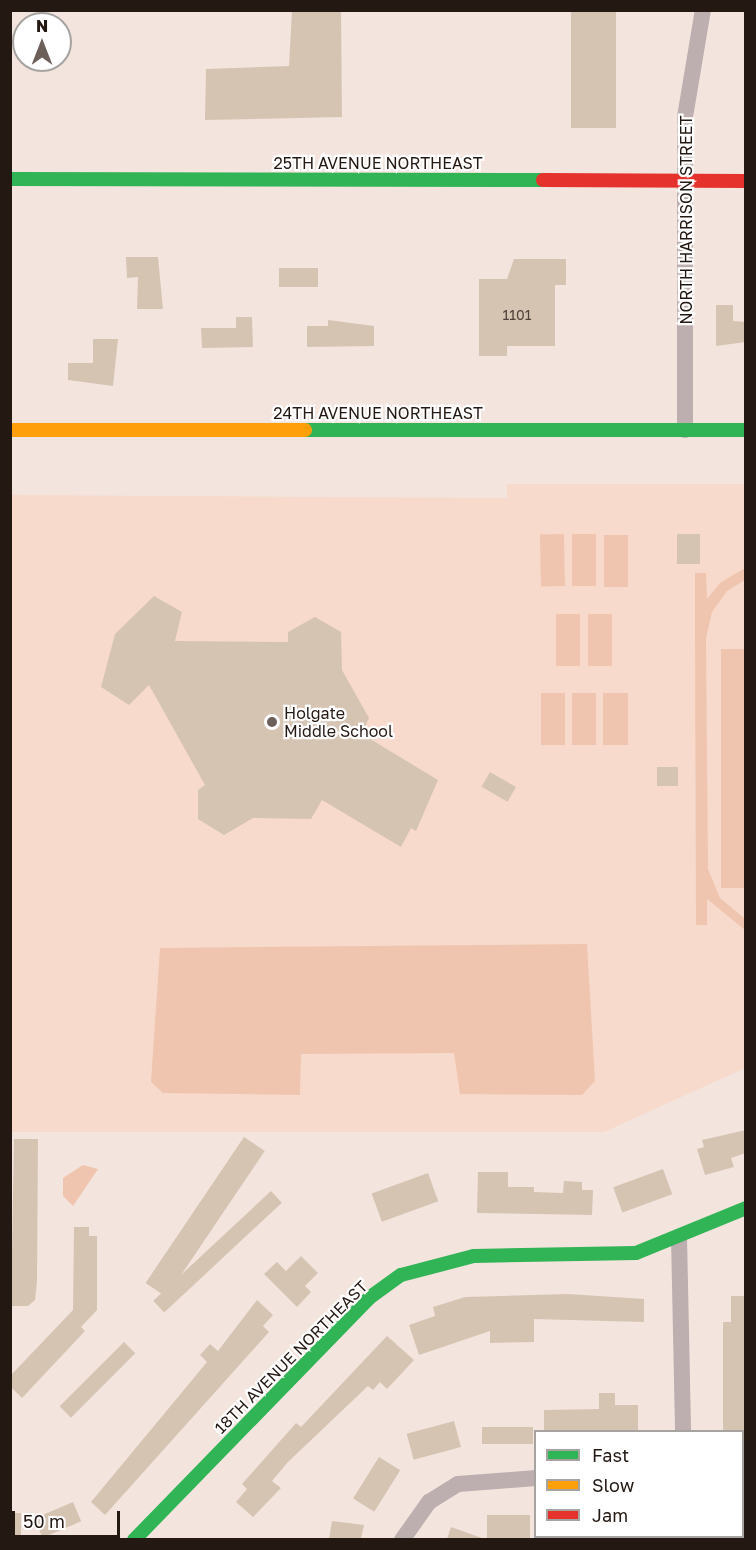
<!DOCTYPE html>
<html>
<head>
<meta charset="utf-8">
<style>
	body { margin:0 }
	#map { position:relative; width:756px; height:1550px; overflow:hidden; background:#f3e4dd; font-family:"Golos Text",sans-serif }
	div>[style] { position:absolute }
	.built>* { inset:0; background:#f7dacc }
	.green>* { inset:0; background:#efc5af; transform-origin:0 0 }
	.building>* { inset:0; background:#d6c4b3; transform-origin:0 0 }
	.street>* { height:16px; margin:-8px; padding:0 8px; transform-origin:8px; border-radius:8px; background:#bdaeaf }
	.fast>* { height:14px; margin:-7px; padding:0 7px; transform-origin:7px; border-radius:7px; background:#30b455 }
	.slow>* { height:14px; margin:-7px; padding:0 7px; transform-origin:7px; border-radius:7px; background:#ff9f0a }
	.jam>* { height:14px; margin:-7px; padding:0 7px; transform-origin:7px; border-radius:7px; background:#e5322d }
	.dots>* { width:16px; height:16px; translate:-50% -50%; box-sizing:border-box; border:3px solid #fff; border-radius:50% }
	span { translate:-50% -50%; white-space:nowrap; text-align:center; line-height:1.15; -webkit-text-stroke:4.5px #fff; paint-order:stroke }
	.number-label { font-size:14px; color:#50433b }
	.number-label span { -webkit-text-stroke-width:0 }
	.street-label { font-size:16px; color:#241813 }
	.poi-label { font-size:16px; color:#241813 }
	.left { translate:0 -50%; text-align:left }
	.frame { position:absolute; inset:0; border:12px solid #241813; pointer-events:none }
	.legend { position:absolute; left:534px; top:1430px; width:210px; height:108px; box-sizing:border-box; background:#fff; border:2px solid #a7a3a1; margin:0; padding:8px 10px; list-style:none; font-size:18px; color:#241813 }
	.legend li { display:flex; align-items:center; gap:12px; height:30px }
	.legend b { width:30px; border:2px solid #a7a3a1 }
	.north { position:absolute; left:12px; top:12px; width:60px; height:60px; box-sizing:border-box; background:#fff; border:2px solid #a7a3a1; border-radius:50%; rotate:0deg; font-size:16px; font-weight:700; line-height:24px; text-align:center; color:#241813 }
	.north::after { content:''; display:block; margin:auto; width:21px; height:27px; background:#6c5f5a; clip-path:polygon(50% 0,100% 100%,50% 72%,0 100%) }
	.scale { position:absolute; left:12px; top:1511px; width:108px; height:27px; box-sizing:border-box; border:3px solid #241813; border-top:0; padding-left:8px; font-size:18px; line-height:21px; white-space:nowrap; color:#241813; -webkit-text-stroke:4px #fff; paint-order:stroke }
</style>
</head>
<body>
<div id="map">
	<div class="built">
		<div style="clip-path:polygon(507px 484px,745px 484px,745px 1068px,604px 1132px,11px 1132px,11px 495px,507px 498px)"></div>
	</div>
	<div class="green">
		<div style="left:564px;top:534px;width:52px;height:24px;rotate:89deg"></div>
		<div style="left:572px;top:534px;width:24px;height:52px"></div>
		<div style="left:604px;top:535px;width:24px;height:52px"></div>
		<div style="clip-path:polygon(745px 568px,745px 580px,727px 591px,712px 612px,706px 638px,708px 869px,720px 898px,745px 919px,745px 930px,707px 899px,707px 925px,696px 925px,695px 638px,695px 573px,706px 573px,707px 599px,720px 583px)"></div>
		<div style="left:556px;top:614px;width:24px;height:52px"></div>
		<div style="left:588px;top:614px;width:24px;height:52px"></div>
		<div style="left:721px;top:649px;width:24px;height:239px"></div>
		<div style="left:541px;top:693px;width:24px;height:52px"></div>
		<div style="left:572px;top:693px;width:24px;height:52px"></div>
		<div style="left:603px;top:693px;width:25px;height:52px"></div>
		<div style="clip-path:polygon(587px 944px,595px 1081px,582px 1095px,460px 1094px,454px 1053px,301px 1054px,300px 1095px,163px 1093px,151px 1082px,160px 948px)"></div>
		<div style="clip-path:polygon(83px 1165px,98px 1169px,73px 1206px,63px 1196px,63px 1178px)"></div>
	</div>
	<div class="building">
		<div style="clip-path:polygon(292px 10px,341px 10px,342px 117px,205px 120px,206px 69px,289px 66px)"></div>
		<div style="left:571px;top:10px;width:45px;height:118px"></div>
		<div style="clip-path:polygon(126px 257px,158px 257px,163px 309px,137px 309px,138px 277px,127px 278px)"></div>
		<div style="clip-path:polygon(514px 259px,566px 259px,566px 285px,555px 285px,555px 346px,507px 346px,507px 356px,479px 356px,479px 279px,507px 279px)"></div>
		<div style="left:279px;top:268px;width:39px;height:19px"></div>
		<div style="clip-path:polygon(716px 305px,733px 305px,733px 321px,746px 322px,746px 342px,716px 346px)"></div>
		<div style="clip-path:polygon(236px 317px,252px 317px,253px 347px,202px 348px,201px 328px,236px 328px)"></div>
		<div style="clip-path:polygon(328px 320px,374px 326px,374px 346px,307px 347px,307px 326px,328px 326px)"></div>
		<div style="clip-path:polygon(93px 339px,118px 339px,113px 386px,68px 380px,68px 363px,93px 363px)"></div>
		<div style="left:677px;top:534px;width:23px;height:30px"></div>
		<div style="clip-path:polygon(154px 596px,182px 612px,175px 641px,288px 642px,288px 632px,315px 617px,341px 632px,342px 670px,369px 718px,362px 734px,438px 780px,416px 831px,411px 828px,401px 847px,322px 800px,311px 819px,253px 818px,224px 835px,198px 819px,198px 790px,205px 785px,149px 685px,129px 705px,101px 687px,115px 634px)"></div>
		<div style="left:657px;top:767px;width:21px;height:19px"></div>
		<div style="left:490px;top:772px;width:30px;height:17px;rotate:30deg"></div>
		<div style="clip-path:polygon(746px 1130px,746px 1153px,731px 1158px,734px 1167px,705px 1175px,697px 1149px,704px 1147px,702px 1140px)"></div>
		<div style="left:244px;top:1137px;width:25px;height:176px;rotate:34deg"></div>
		<div style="clip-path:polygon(14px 1139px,38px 1139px,37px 1281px,35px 1300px,28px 1306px,11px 1306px)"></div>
		<div style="left:663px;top:1169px;width:27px;height:53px;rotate:70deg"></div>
		<div style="clip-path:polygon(478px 1172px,508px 1172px,508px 1187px,534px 1187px,534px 1192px,563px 1193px,564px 1181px,582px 1182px,582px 1190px,593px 1190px,592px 1215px,477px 1213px)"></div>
		<div style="left:428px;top:1173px;width:30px;height:60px;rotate:70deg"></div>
		<div style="left:271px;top:1191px;width:16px;height:161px;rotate:47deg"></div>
		<div style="clip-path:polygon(74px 1227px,89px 1227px,89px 1236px,97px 1236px,97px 1310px,81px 1327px,85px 1331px,22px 1398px,12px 1388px,12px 1374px,73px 1310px)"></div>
		<div style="clip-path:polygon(301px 1256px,318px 1273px,305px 1286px,311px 1292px,297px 1307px,264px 1274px,277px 1262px,286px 1271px)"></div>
		<div style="clip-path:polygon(568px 1294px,644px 1299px,644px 1322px,534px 1319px,534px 1342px,490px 1343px,490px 1331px,419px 1355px,409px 1325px,435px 1316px,433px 1307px,465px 1297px)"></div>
		<div style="clip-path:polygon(731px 1296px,746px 1296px,746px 1431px,723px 1431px,723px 1322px,731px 1322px)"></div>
		<div style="clip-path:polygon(257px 1300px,273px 1315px,263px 1326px,269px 1332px,105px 1515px,91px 1502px,207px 1362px,200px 1355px,210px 1344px,218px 1351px)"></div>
		<div style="clip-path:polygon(387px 1336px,414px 1360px,387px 1389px,380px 1382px,373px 1390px,368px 1386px,288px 1462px,272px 1481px,281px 1488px,253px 1517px,236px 1502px,247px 1489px,242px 1484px,296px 1423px,301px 1427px)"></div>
		<div style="left:124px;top:1342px;width:16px;height:91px;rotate:45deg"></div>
		<div style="clip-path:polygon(599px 1393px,615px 1393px,615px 1405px,638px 1405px,638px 1430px,544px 1431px,544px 1410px,599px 1409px)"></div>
		<div style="left:454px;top:1421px;width:27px;height:49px;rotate:75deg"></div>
		<div style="left:482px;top:1427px;width:51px;height:17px"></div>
		<div style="left:379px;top:1457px;width:25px;height:49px;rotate:32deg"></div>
		<div style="left:73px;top:1502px;width:21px;height:42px;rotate:67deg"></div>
		<div style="left:10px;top:1513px;width:11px;height:22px"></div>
		<div style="left:487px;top:1515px;width:43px;height:24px"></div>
		<div style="clip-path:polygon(332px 1521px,364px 1525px,361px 1539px,329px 1539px)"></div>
		<div style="clip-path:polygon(451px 1527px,482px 1538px,482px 1539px,447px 1539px)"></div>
	</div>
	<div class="street">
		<div style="left:685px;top:430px;width:313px;rotate:-90deg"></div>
		<div style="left:685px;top:117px;width:109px;rotate:-80.5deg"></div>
		<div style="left:679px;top:1237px;width:195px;rotate:88.8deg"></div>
		<div style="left:402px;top:1540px;width:47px;rotate:-54.6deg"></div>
		<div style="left:429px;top:1502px;width:34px;rotate:-32deg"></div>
		<div style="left:458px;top:1484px;width:78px;rotate:-4.4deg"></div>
		<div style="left:683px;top:1540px;width:4px;rotate:-90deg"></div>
	</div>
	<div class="fast">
		<div style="left:10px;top:179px;width:533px;rotate:0.11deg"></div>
		<div style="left:305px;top:430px;width:441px"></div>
		<div style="left:134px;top:1540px;width:337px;rotate:-45.8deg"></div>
		<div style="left:369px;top:1298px;width:39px;rotate:-36deg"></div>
		<div style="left:401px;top:1275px;width:75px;rotate:-14.6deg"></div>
		<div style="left:474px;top:1256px;width:162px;rotate:-1.1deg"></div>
		<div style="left:636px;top:1253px;width:119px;rotate:-22.2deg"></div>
	</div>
	<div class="slow">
		<div style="left:10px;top:430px;width:295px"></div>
	</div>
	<div class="jam">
		<div style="left:543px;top:180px;width:203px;rotate:0.3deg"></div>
	</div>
	<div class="dots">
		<div style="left:272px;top:722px;background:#6c5f5a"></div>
	</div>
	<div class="number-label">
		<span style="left:517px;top:315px">1101</span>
	</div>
	<div class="street-label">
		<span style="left:378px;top:163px">25TH AVENUE NORTHEAST</span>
		<span style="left:686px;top:220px;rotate:-90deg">NORTH HARRISON STREET</span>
		<span style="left:378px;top:413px">24TH AVENUE NORTHEAST</span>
		<span style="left:291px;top:1357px;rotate:-45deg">18TH AVENUE NORTHEAST</span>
	</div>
	<div class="poi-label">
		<span class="left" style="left:284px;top:722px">Holgate<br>Middle School</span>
	</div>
	<div class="frame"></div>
	<ul class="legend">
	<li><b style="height:8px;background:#30b455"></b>Fast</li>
	<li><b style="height:8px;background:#ff9f0a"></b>Slow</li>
	<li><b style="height:8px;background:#e5322d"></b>Jam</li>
	</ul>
	<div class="north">N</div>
	<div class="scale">50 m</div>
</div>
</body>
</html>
